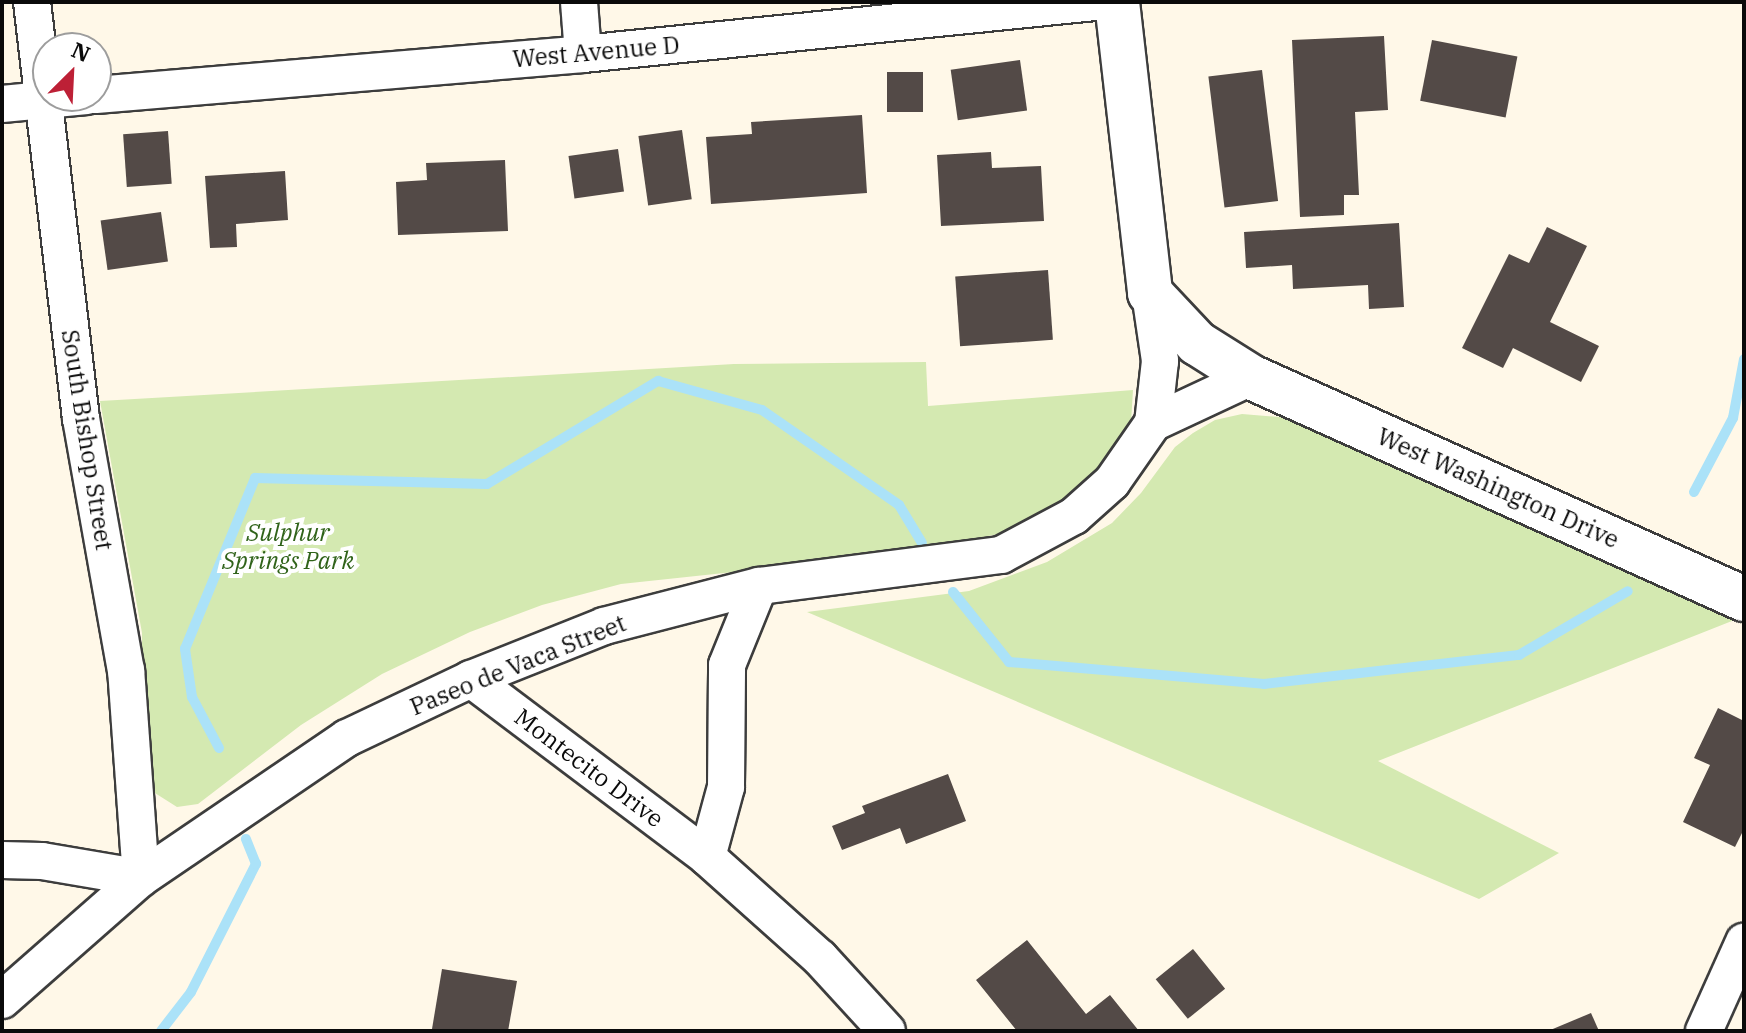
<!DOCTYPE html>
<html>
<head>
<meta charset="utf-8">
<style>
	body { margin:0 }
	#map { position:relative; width:1746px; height:1033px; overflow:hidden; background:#fff8e8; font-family:"IBM Plex Serif",serif }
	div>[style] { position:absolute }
	.green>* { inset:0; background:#d4e9b1 }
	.stream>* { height:10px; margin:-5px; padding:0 5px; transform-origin:5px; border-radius:5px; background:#abe2f8 }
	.building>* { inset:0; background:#534a47; transform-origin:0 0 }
	.roads { filter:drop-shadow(2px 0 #3d3d3d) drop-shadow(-2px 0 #3d3d3d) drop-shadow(0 2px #3d3d3d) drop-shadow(0 -2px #3d3d3d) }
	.minor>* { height:36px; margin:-18px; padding:0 18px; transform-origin:18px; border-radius:18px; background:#fff }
	.tertiary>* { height:44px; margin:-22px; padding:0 22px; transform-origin:22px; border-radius:22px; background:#fff }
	span { translate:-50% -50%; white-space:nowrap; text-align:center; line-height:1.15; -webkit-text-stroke:8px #fff; paint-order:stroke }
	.street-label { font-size:24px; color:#0a0a0a }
	.park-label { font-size:24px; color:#30631a; font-style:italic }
	.frame { position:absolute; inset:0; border:4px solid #0a0a0a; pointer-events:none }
	.north { position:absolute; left:32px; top:32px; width:80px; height:80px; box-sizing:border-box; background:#fff; border:2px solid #9d9d9d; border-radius:50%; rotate:24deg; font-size:22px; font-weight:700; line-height:32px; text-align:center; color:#0a0a0a }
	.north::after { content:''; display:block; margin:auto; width:28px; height:36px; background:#bd2036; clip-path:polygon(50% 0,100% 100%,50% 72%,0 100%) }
</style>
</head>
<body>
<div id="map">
	<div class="green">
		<div style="clip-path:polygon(926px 362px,928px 406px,1133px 390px,1131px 423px,1122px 443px,1105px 464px,1080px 487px,1040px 515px,998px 534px,910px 553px,621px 584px,542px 605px,470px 632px,382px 674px,301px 725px,198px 804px,177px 807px,147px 788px,142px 759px,142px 633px,100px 401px,734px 364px)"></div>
		<div style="clip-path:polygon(1242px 414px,1292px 418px,1737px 619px,1378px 761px,1559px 853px,1479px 899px,807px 612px,969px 591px,1047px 562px,1112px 523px,1141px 493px,1175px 447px,1193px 433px,1215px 420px)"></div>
	</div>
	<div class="stream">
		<div style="left:1694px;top:492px;width:84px;rotate:-62.2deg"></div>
		<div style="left:1733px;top:418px;width:60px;rotate:-79.4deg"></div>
		<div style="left:953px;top:592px;width:90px;rotate:51.3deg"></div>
		<div style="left:1009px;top:662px;width:256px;rotate:4.9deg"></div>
		<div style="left:1264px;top:684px;width:257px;rotate:-6.5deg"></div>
		<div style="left:1519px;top:655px;width:126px;rotate:-30.4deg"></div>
		<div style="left:219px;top:748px;width:58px;rotate:-117.9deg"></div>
		<div style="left:192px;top:697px;width:49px;rotate:-98.3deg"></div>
		<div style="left:185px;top:649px;width:185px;rotate:-67.7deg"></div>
		<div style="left:255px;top:478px;width:232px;rotate:1.5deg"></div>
		<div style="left:487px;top:484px;width:200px;rotate:-31.1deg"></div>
		<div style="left:658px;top:381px;width:108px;rotate:15.6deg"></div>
		<div style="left:762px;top:410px;width:167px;rotate:34.7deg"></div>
		<div style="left:899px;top:505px;width:44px;rotate:58.8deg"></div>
		<div style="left:161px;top:1031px;width:49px;rotate:-52.4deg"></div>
		<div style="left:191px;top:992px;width:144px;rotate:-63.1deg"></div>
		<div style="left:256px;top:864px;width:27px;rotate:-112deg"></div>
	</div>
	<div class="building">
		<div style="clip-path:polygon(1384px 36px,1388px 110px,1355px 112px,1359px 195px,1344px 195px,1344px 215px,1300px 217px,1292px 40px)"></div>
		<div style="left:1432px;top:40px;width:87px;height:62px;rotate:11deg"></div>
		<div style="left:1020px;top:60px;width:51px;height:70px;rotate:82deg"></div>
		<div style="left:1262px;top:70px;width:132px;height:54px;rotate:83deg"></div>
		<div style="left:887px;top:72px;width:36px;height:40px"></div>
		<div style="clip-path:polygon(862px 115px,867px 193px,711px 204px,706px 137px,752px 134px,751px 122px)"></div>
		<div style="left:682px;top:130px;width:70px;height:44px;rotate:82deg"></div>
		<div style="left:168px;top:131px;width:53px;height:45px;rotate:86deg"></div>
		<div style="left:618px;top:149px;width:43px;height:50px;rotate:82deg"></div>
		<div style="clip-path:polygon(991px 152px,992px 168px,1041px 166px,1044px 221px,941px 226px,937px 155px)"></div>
		<div style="clip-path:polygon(505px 160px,508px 231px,398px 235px,396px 182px,427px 180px,426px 163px)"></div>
		<div style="clip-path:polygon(285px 171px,288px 220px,236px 224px,237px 247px,210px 248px,205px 176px)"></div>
		<div style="left:161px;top:212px;width:50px;height:61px;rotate:82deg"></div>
		<div style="clip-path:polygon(1399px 223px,1404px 307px,1369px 309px,1368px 285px,1293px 289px,1292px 265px,1246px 268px,1244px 232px)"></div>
		<div style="clip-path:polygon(1547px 227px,1587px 246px,1550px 322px,1599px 346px,1581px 382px,1513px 348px,1503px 368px,1462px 348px,1509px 254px,1529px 263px)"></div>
		<div style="left:1048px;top:270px;width:70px;height:93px;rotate:86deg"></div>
		<div style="clip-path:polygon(1718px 708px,1744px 721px,1744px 829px,1735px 847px,1683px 822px,1710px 765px,1694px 758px)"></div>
		<div style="clip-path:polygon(948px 774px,966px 821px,906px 844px,900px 828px,842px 850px,832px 826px,865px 813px,862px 806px)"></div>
		<div style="clip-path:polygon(1027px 940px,1086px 1014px,1110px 995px,1139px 1031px,1017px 1031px,976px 980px)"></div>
		<div style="left:1193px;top:949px;width:51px;height:48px;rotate:51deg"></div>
		<div style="clip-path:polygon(442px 969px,517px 981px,508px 1031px,432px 1029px)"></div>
		<div style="clip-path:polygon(1591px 1013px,1599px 1031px,1548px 1031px)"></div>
	</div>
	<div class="roads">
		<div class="minor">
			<div style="left:579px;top:2px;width:52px;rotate:85.6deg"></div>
			<div style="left:96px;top:95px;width:489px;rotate:-4.8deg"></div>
			<div style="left:583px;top:54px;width:515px;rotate:-5.8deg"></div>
			<div style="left:2px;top:104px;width:85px;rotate:-5.4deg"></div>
			<div style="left:1150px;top:293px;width:69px;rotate:81.6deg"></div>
			<div style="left:1160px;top:361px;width:62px;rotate:96.4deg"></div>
			<div style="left:471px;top:679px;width:296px;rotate:37deg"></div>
			<div style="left:707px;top:857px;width:152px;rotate:41.8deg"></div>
			<div style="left:820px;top:958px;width:99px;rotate:47.5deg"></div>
			<div style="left:707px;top:857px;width:73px;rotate:-74.8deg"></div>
			<div style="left:726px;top:787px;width:122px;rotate:-89.5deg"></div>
			<div style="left:727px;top:665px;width:85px;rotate:-67.9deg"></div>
			<div style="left:2px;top:860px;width:40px;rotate:1.4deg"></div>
			<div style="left:42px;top:861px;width:100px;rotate:9.7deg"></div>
			<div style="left:141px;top:878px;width:208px;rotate:-94.1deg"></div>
			<div style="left:126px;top:671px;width:256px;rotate:-100.1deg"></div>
			<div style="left:81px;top:419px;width:420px;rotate:-96.7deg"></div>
			<div style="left:2px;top:1000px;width:185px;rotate:-41.3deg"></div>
			<div style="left:141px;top:878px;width:249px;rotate:-34.2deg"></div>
			<div style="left:347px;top:738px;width:137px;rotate:-25.4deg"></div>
			<div style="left:471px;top:679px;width:143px;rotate:-21.7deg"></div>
			<div style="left:604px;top:626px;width:160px;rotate:-14.5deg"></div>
			<div style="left:759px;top:586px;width:244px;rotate:-7.3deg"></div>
			<div style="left:1001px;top:555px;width:83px;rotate:-28.1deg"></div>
			<div style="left:1074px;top:516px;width:51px;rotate:-41.8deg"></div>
			<div style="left:1112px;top:482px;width:72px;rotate:-55.2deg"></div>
			<div style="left:1153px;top:423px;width:108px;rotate:-25.1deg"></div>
			<div style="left:1704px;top:1031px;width:98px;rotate:-65.8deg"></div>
		</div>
		<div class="tertiary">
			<div style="left:1117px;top:2px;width:293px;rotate:83.5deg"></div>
			<div style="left:1150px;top:293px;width:69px;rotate:46.8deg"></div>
			<div style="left:1197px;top:343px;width:64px;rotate:32.2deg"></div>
			<div style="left:1251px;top:377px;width:541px;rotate:24.24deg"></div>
		</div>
	</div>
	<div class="street-label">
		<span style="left:596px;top:52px;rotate:-5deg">West Avenue D</span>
		<span style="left:87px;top:440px;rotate:81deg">South Bishop Street</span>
		<span style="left:1498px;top:488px;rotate:24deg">West Washington Drive</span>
		<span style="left:518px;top:665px;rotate:-22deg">Paseo de Vaca Street</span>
		<span style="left:589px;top:768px;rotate:37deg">Montecito Drive</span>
	</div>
	<div class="park-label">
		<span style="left:288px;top:547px">Sulphur<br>Springs Park</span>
	</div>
	<div class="frame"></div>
	<div class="north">N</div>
</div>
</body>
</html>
